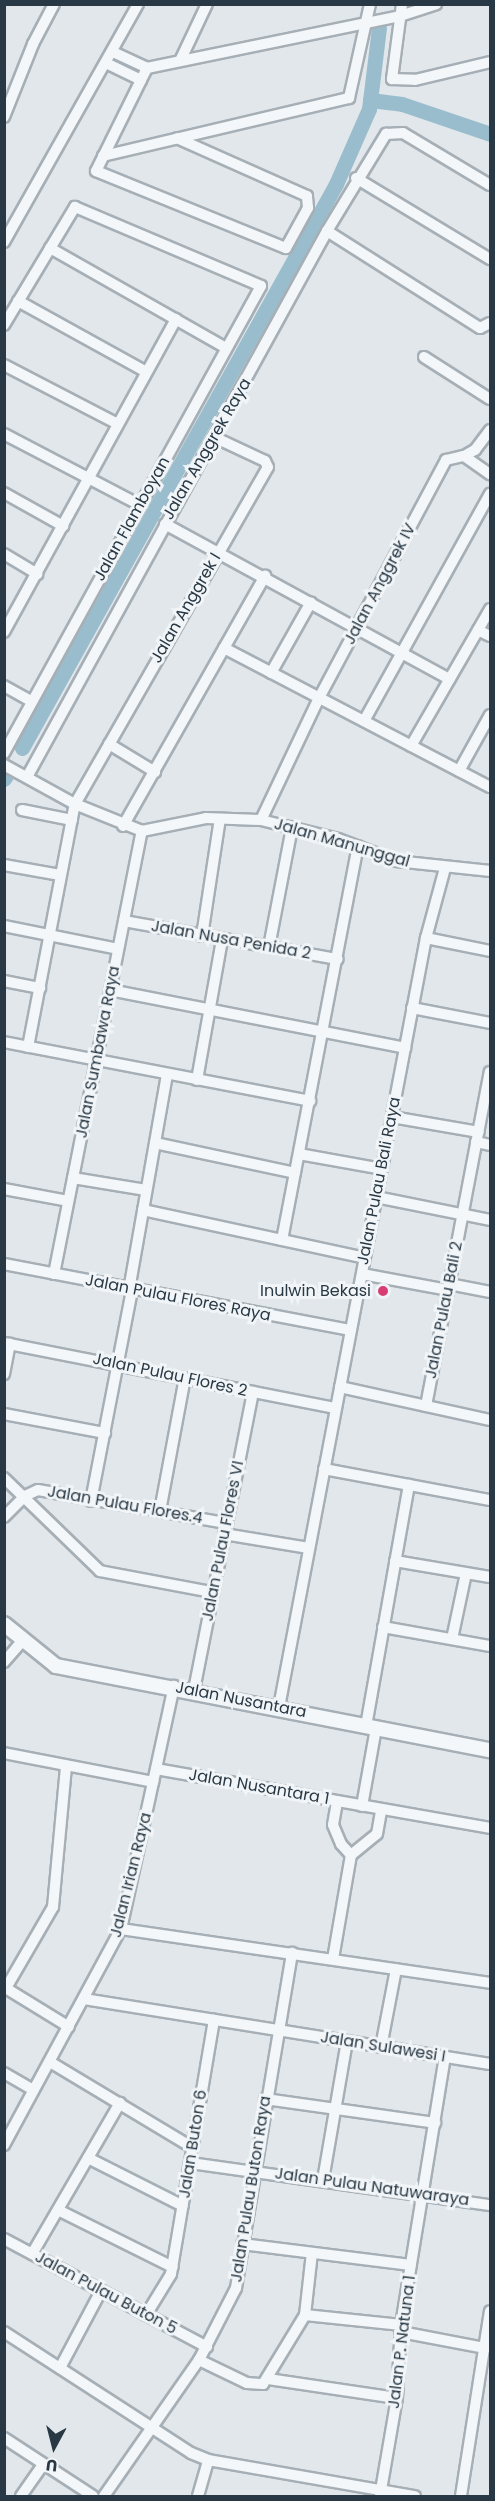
<!DOCTYPE html>
<html>
<head>
<meta charset="utf-8">
<style>
	body { margin:0 }
	#map { position:relative; width:495px; height:2501px; overflow:hidden; background:#e1e7eb; font-family:Poppins,sans-serif }
	div>[style] { position:absolute }
	.canal>* { height:15px; margin:-7.5px; padding:0 7.5px; transform-origin:7.5px; border-radius:7.5px; background:#9abdcd }
	.roads { filter:drop-shadow(2px 0 #a6afb6) drop-shadow(-2px 0 #a6afb6) drop-shadow(0 2px #a6afb6) drop-shadow(0 -2px #a6afb6) }
	.minor>* { height:10px; margin:-5px; padding:0 5px; transform-origin:5px; border-radius:5px; background:#f4f7f9 }
	.tertiary>* { height:14px; margin:-7px; padding:0 7px; transform-origin:7px; border-radius:7px; background:#f4f7f9 }
	.dots>* { width:16px; height:16px; translate:-50% -50%; box-sizing:border-box; border:3px solid #f1f5f8; border-radius:50% }
	span { translate:-50% -50%; white-space:nowrap; text-align:center; line-height:1.15; -webkit-text-stroke:6px #f1f5f8; paint-order:stroke }
	.street-label { font-size:16px; color:#283844 }
	.poi-label { font-size:16px; color:#283844 }
	.right { translate:-100% -50%; text-align:right }
	.frame { position:absolute; inset:0; border:6px solid #283844; pointer-events:none }
	.north { position:absolute; left:24px; top:2417px; width:60px; height:60px; -webkit-text-stroke:4px #f1f5f8; paint-order:stroke; rotate:187deg; font-size:16px; font-weight:700; line-height:24px; text-align:center; color:#283844 }
	.north::after { content:''; display:block; margin:auto; width:21px; height:27px; background:#283844; clip-path:polygon(50% 0,100% 100%,50% 72%,0 100%) }
</style>
</head>
<body>
<div id="map">
	<div class="canal">
		<div style="left:370px;top:100px;width:32px;rotate:7deg"></div>
		<div style="left:402px;top:104px;width:93px;rotate:18.8deg"></div>
		<div style="left:22px;top:748px;width:646px;rotate:-60.89deg"></div>
		<div style="left:336px;top:184px;width:82px;rotate:-66.3deg"></div>
		<div style="left:369px;top:109px;width:82px;rotate:-83deg"></div>
		<div style="left:4px;top:779px;width:6px;rotate:-59deg"></div>
	</div>
	<div class="roads">
		<div class="minor">
			<div style="left:402px;top:4px;width:76px;rotate:97.6deg"></div>
			<div style="left:392px;top:79px;width:23px;rotate:2deg"></div>
			<div style="left:415px;top:80px;width:77px;rotate:-13.5deg"></div>
			<div style="left:113px;top:52px;width:38px;rotate:25deg"></div>
			<div style="left:147px;top:68px;width:258px;rotate:-11.6deg"></div>
			<div style="left:400px;top:16px;width:38px;rotate:-18deg"></div>
			<div style="left:180px;top:61px;width:63px;rotate:-64.7deg"></div>
			<div style="left:106px;top:63px;width:39px;rotate:26deg"></div>
			<div style="left:147px;top:68px;width:115px;rotate:116.3deg"></div>
			<div style="left:96px;top:171px;width:205px;rotate:22.1deg"></div>
			<div style="left:286px;top:248px;width:46px;rotate:-61.2deg"></div>
			<div style="left:308px;top:208px;width:12px;rotate:-95deg"></div>
			<div style="left:307px;top:196px;width:142px;rotate:-156deg"></div>
			<div style="left:4px;top:117px;width:79px;rotate:-68.3deg"></div>
			<div style="left:33px;top:44px;width:45px;rotate:-62.3deg"></div>
			<div style="left:103px;top:156px;width:253px;rotate:-13.3deg"></div>
			<div style="left:349px;top:98px;width:96px;rotate:-77.4deg"></div>
			<div style="left:356px;top:178px;width:157px;rotate:31.2deg"></div>
			<div style="left:327px;top:231px;width:181px;rotate:32.4deg"></div>
			<div style="left:480px;top:328px;width:11px;rotate:-27deg"></div>
			<div style="left:4px;top:242px;width:273px;rotate:-60.6deg"></div>
			<div style="left:50px;top:248px;width:202px;rotate:29.6deg"></div>
			<div style="left:18px;top:301px;width:145px;rotate:28.9deg"></div>
			<div style="left:4px;top:325px;width:138px;rotate:-59deg"></div>
			<div style="left:75px;top:207px;width:202px;rotate:23deg"></div>
			<div style="left:261px;top:286px;width:533px;rotate:118.82deg"></div>
			<div style="left:424px;top:357px;width:78px;rotate:32.5deg"></div>
			<div style="left:4px;top:365px;width:128px;rotate:27.4deg"></div>
			<div style="left:4px;top:434px;width:153px;rotate:27.6deg"></div>
			<div style="left:464px;top:456px;width:13px;rotate:-29deg"></div>
			<div style="left:475px;top:450px;width:25px;rotate:-53deg"></div>
			<div style="left:4px;top:493px;width:68px;rotate:29.2deg"></div>
			<div style="left:165px;top:524px;width:324px;rotate:28.6deg"></div>
			<div style="left:4px;top:554px;width:39px;rotate:31deg"></div>
			<div style="left:478px;top:630px;width:13px;rotate:27deg"></div>
			<div style="left:4px;top:632px;width:357px;rotate:-61.2deg"></div>
			<div style="left:224px;top:648px;width:300px;rotate:27.6deg"></div>
			<div style="left:271px;top:673px;width:81px;rotate:-60.6deg"></div>
			<div style="left:4px;top:686px;width:31px;rotate:29deg"></div>
			<div style="left:364px;top:721px;width:260px;rotate:-61deg"></div>
			<div style="left:109px;top:744px;width:54px;rotate:31.3deg"></div>
			<div style="left:411px;top:746px;width:158px;rotate:-60deg"></div>
			<div style="left:4px;top:765px;width:81px;rotate:28.8deg"></div>
			<div style="left:75px;top:804px;width:72px;rotate:21.9deg"></div>
			<div style="left:142px;top:831px;width:65px;rotate:-11.5deg"></div>
			<div style="left:206px;top:818px;width:55px;rotate:2.1deg"></div>
			<div style="left:261px;top:820px;width:79px;rotate:13.9deg"></div>
			<div style="left:338px;top:839px;width:62px;rotate:20.8deg"></div>
			<div style="left:396px;top:861px;width:95px;rotate:6.1deg"></div>
			<div style="left:459px;top:771px;width:64px;rotate:-61deg"></div>
			<div style="left:27px;top:777px;width:623px;rotate:-61.21deg"></div>
			<div style="left:327px;top:231px;width:114px;rotate:-58.7deg"></div>
			<div style="left:386px;top:134px;width:17px;rotate:-3deg"></div>
			<div style="left:403px;top:133px;width:101px;rotate:30.9deg"></div>
			<div style="left:22px;top:810px;width:51px;rotate:11.3deg"></div>
			<div style="left:261px;top:820px;width:135px;rotate:-64.6deg"></div>
			<div style="left:319px;top:698px;width:270px;rotate:-61.9deg"></div>
			<div style="left:446px;top:460px;width:18px;rotate:-13deg"></div>
			<div style="left:464px;top:456px;width:32px;rotate:35deg"></div>
			<div style="left:123px;top:826px;width:288px;rotate:-60.4deg"></div>
			<div style="left:4px;top:865px;width:57px;rotate:10.1deg"></div>
			<div style="left:124px;top:921px;width:217px;rotate:10.1deg"></div>
			<div style="left:4px;top:926px;width:116px;rotate:11.4deg"></div>
			<div style="left:202px;top:936px;width:118px;rotate:-81.3deg"></div>
			<div style="left:426px;top:938px;width:65px;rotate:11.5deg"></div>
			<div style="left:269px;top:947px;width:122px;rotate:-79.1deg"></div>
			<div style="left:4px;top:981px;width:37px;rotate:11deg"></div>
			<div style="left:110px;top:990px;width:301px;rotate:11.1deg"></div>
			<div style="left:412px;top:1008px;width:79px;rotate:10.9deg"></div>
			<div style="left:4px;top:1042px;width:312px;rotate:10.9deg"></div>
			<div style="left:28px;top:1047px;width:248px;rotate:-79.1deg"></div>
			<div style="left:75px;top:804px;width:388px;rotate:-60.2deg"></div>
			<div style="left:268px;top:467px;width:7px;rotate:-117deg"></div>
			<div style="left:265px;top:461px;width:56px;rotate:-154.8deg"></div>
			<div style="left:197px;top:1080px;width:143px;rotate:-79.9deg"></div>
			<div style="left:392px;top:1117px;width:88px;rotate:9.8deg"></div>
			<div style="left:476px;top:1142px;width:14px;rotate:12deg"></div>
			<div style="left:155px;top:1143px;width:143px;rotate:12.1deg"></div>
			<div style="left:299px;top:1154px;width:84px;rotate:10.2deg"></div>
			<div style="left:73px;top:1178px;width:74px;rotate:9.3deg"></div>
			<div style="left:4px;top:1189px;width:65px;rotate:10.6deg"></div>
			<div style="left:376px;top:1197px;width:116px;rotate:11.4deg"></div>
			<div style="left:143px;top:1210px;width:227px;rotate:12.2deg"></div>
			<div style="left:282px;top:1240px;width:401px;rotate:-79.1deg"></div>
			<div style="left:4px;top:1264px;width:353px;rotate:10.8deg"></div>
			<div style="left:54px;top:1274px;width:452px;rotate:-78.8deg"></div>
			<div style="left:362px;top:1274px;width:87px;rotate:10.5deg"></div>
			<div style="left:449px;top:1284px;width:42px;rotate:11deg"></div>
			<div style="left:129px;top:1290px;width:218px;rotate:-80deg"></div>
			<div style="left:4px;top:1343px;width:338px;rotate:11.1deg"></div>
			<div style="left:4px;top:1374px;width:31px;rotate:-79deg"></div>
			<div style="left:340px;top:1387px;width:154px;rotate:12.4deg"></div>
			<div style="left:426px;top:1406px;width:340px;rotate:-79.2deg"></div>
			<div style="left:4px;top:1414px;width:103px;rotate:10.7deg"></div>
			<div style="left:324px;top:1469px;width:169px;rotate:10.6deg"></div>
			<div style="left:4px;top:1478px;width:134px;rotate:44.1deg"></div>
			<div style="left:100px;top:1571px;width:113px;rotate:10.7deg"></div>
			<div style="left:91px;top:1501px;width:214px;rotate:-79deg"></div>
			<div style="left:160px;top:1511px;width:135px;rotate:-79.4deg"></div>
			<div style="left:4px;top:1517px;width:30px;rotate:-45deg"></div>
			<div style="left:25px;top:1496px;width:14px;rotate:-25deg"></div>
			<div style="left:38px;top:1490px;width:191px;rotate:10deg"></div>
			<div style="left:224px;top:1534px;width:86px;rotate:9.4deg"></div>
			<div style="left:395px;top:1561px;width:96px;rotate:9.6deg"></div>
			<div style="left:383px;top:1627px;width:109px;rotate:10.1deg"></div>
			<div style="left:452px;top:1639px;width:67px;rotate:-78deg"></div>
			<div style="left:4px;top:1662px;width:28px;rotate:-49deg"></div>
			<div style="left:194px;top:1690px;width:304px;rotate:-78.8deg"></div>
			<div style="left:279px;top:1707px;width:783px;rotate:-79.18deg"></div>
			<div style="left:426px;top:938px;width:73px;rotate:-74.8deg"></div>
			<div style="left:366px;top:1726px;width:245px;rotate:-79.9deg"></div>
			<div style="left:4px;top:1753px;width:152px;rotate:11deg"></div>
			<div style="left:156px;top:1769px;width:339px;rotate:10deg"></div>
			<div style="left:337px;top:1802px;width:23px;rotate:100deg"></div>
			<div style="left:333px;top:1825px;width:21px;rotate:67deg"></div>
			<div style="left:341px;top:1844px;width:15px;rotate:48deg"></div>
			<div style="left:362px;top:1806px;width:79px;rotate:-79.8deg"></div>
			<div style="left:121px;top:1929px;width:373px;rotate:8.3deg"></div>
			<div style="left:333px;top:1959px;width:106px;rotate:-80.2deg"></div>
			<div style="left:351px;top:1855px;width:33px;rotate:-39deg"></div>
			<div style="left:377px;top:1834px;width:23px;rotate:-80deg"></div>
			<div style="left:4px;top:1987px;width:76px;rotate:31.6deg"></div>
			<div style="left:6px;top:1988px;width:94px;rotate:-59.9deg"></div>
			<div style="left:53px;top:1907px;width:141px;rotate:-84.7deg"></div>
			<div style="left:84px;top:1999px;width:411px;rotate:9.1deg"></div>
			<div style="left:381px;top:2047px;width:79px;rotate:-79.1deg"></div>
			<div style="left:50px;top:2062px;width:167px;rotate:31deg"></div>
			<div style="left:4px;top:2073px;width:34px;rotate:30deg"></div>
			<div style="left:265px;top:2099px;width:172px;rotate:8deg"></div>
			<div style="left:4px;top:2145px;width:246px;rotate:-61.6deg"></div>
			<div style="left:121px;top:1929px;width:249px;rotate:-77.7deg"></div>
			<div style="left:88px;top:2158px;width:106px;rotate:26.8deg"></div>
			<div style="left:190px;top:2163px;width:303px;rotate:8deg"></div>
			<div style="left:323px;top:2180px;width:141px;rotate:-80.2deg"></div>
			<div style="left:58px;top:2210px;width:128px;rotate:26.4deg"></div>
			<div style="left:4px;top:2239px;width:230px;rotate:28deg"></div>
			<div style="left:242px;top:2244px;width:170px;rotate:7.1deg"></div>
			<div style="left:32px;top:2254px;width:175px;rotate:-59.8deg"></div>
			<div style="left:146px;top:2315px;width:48px;rotate:-58.6deg"></div>
			<div style="left:171px;top:2274px;width:258px;rotate:-80.4deg"></div>
			<div style="left:305px;top:2315px;width:97px;rotate:5.9deg"></div>
			<div style="left:4px;top:2332px;width:223px;rotate:32.9deg"></div>
			<div style="left:191px;top:2453px;width:18px;rotate:22deg"></div>
			<div style="left:208px;top:2460px;width:210px;rotate:9.9deg"></div>
			<div style="left:401px;top:2332px;width:86px;rotate:10.8deg"></div>
			<div style="left:199px;top:2360px;width:53px;rotate:25.6deg"></div>
			<div style="left:247px;top:2383px;width:16px;rotate:4deg"></div>
			<div style="left:263px;top:2384px;width:81px;rotate:-58.7deg"></div>
			<div style="left:305px;top:2315px;width:62px;rotate:-83.6deg"></div>
			<div style="left:60px;top:2368px;width:87px;rotate:-62deg"></div>
			<div style="left:268px;top:2379px;width:130px;rotate:8.4deg"></div>
			<div style="left:4px;top:2438px;width:106px;rotate:33.1deg"></div>
			<div style="left:21px;top:2496px;width:39px;rotate:-55deg"></div>
			<div style="left:104px;top:2496px;width:166px;rotate:-55.1deg"></div>
			<div style="left:199px;top:2360px;width:81px;rotate:-62.8deg"></div>
			<div style="left:236px;top:2288px;width:340px;rotate:-80.5deg"></div>
			<div style="left:198px;top:2496px;width:37px;rotate:-74deg"></div>
			<div style="left:380px;top:2496px;width:99px;rotate:-80.2deg"></div>
			<div style="left:397px;top:2398px;width:73px;rotate:-86.9deg"></div>
			<div style="left:401px;top:2325px;width:272px;rotate:-80.7deg"></div>
			<div style="left:461px;top:2496px;width:187px;rotate:-81.1deg"></div>
		</div>
		<div class="tertiary">
			<div style="left:4px;top:1624px;width:67px;rotate:38.9deg"></div>
			<div style="left:56px;top:1666px;width:442px;rotate:11deg"></div>
		</div>
	</div>
	<div class="dots">
		<div style="left:383px;top:1291px;background:#d83e74"></div>
	</div>
	<div class="street-label">
		<span style="left:207px;top:449px;rotate:-60deg">Jalan Anggrek Raya</span>
		<span style="left:132px;top:519px;rotate:-61deg">Jalan Flamboyan</span>
		<span style="left:380px;top:584px;rotate:-62deg">Jalan Anggrek IV</span>
		<span style="left:186px;top:608px;rotate:-60deg">Jalan Anggrek I</span>
		<span style="left:342px;top:843px;rotate:16deg">Jalan Manunggal</span>
		<span style="left:231px;top:940px;rotate:10deg">Jalan Nusa Penida 2</span>
		<span style="left:98px;top:1052px;rotate:-79deg">Jalan Sumbawa Raya</span>
		<span style="left:379px;top:1181px;rotate:-79deg">Jalan Pulau Bali Raya</span>
		<span style="left:178px;top:1298px;rotate:11deg">Jalan Pulau Flores Raya</span>
		<span style="left:444px;top:1310px;rotate:-79deg">Jalan Pulau Bali 2</span>
		<span style="left:170px;top:1375px;rotate:12deg">Jalan Pulau Flores 2</span>
		<span style="left:125px;top:1505px;rotate:10deg">Jalan Pulau Flores.4</span>
		<span style="left:223px;top:1541px;rotate:-79deg">Jalan Pulau Flores VI</span>
		<span style="left:241px;top:1700px;rotate:11deg">Jalan Nusantara</span>
		<span style="left:259px;top:1787px;rotate:10deg">Jalan Nusantara 1</span>
		<span style="left:131px;top:1875px;rotate:-76deg">Jalan Irian Raya</span>
		<span style="left:383px;top:2047px;rotate:9deg">Jalan Sulawesi I</span>
		<span style="left:193px;top:2144px;rotate:-81deg">Jalan Buton 6</span>
		<span style="left:372px;top:2187px;rotate:8deg">Jalan Pulau Natuwaraya</span>
		<span style="left:251px;top:2189px;rotate:-81deg">Jalan Pulau Buton Raya</span>
		<span style="left:106px;top:2293px;rotate:28deg">Jalan Pulau Buton 5</span>
		<span style="left:402px;top:2342px;rotate:-83deg">Jalan P. Natuna 1</span>
	</div>
	<div class="poi-label">
		<span class="right" style="left:371px;top:1291px">Inulwin Bekasi</span>
	</div>
	<div class="frame"></div>
	<div class="north">U</div>
</div>
</body>
</html>
